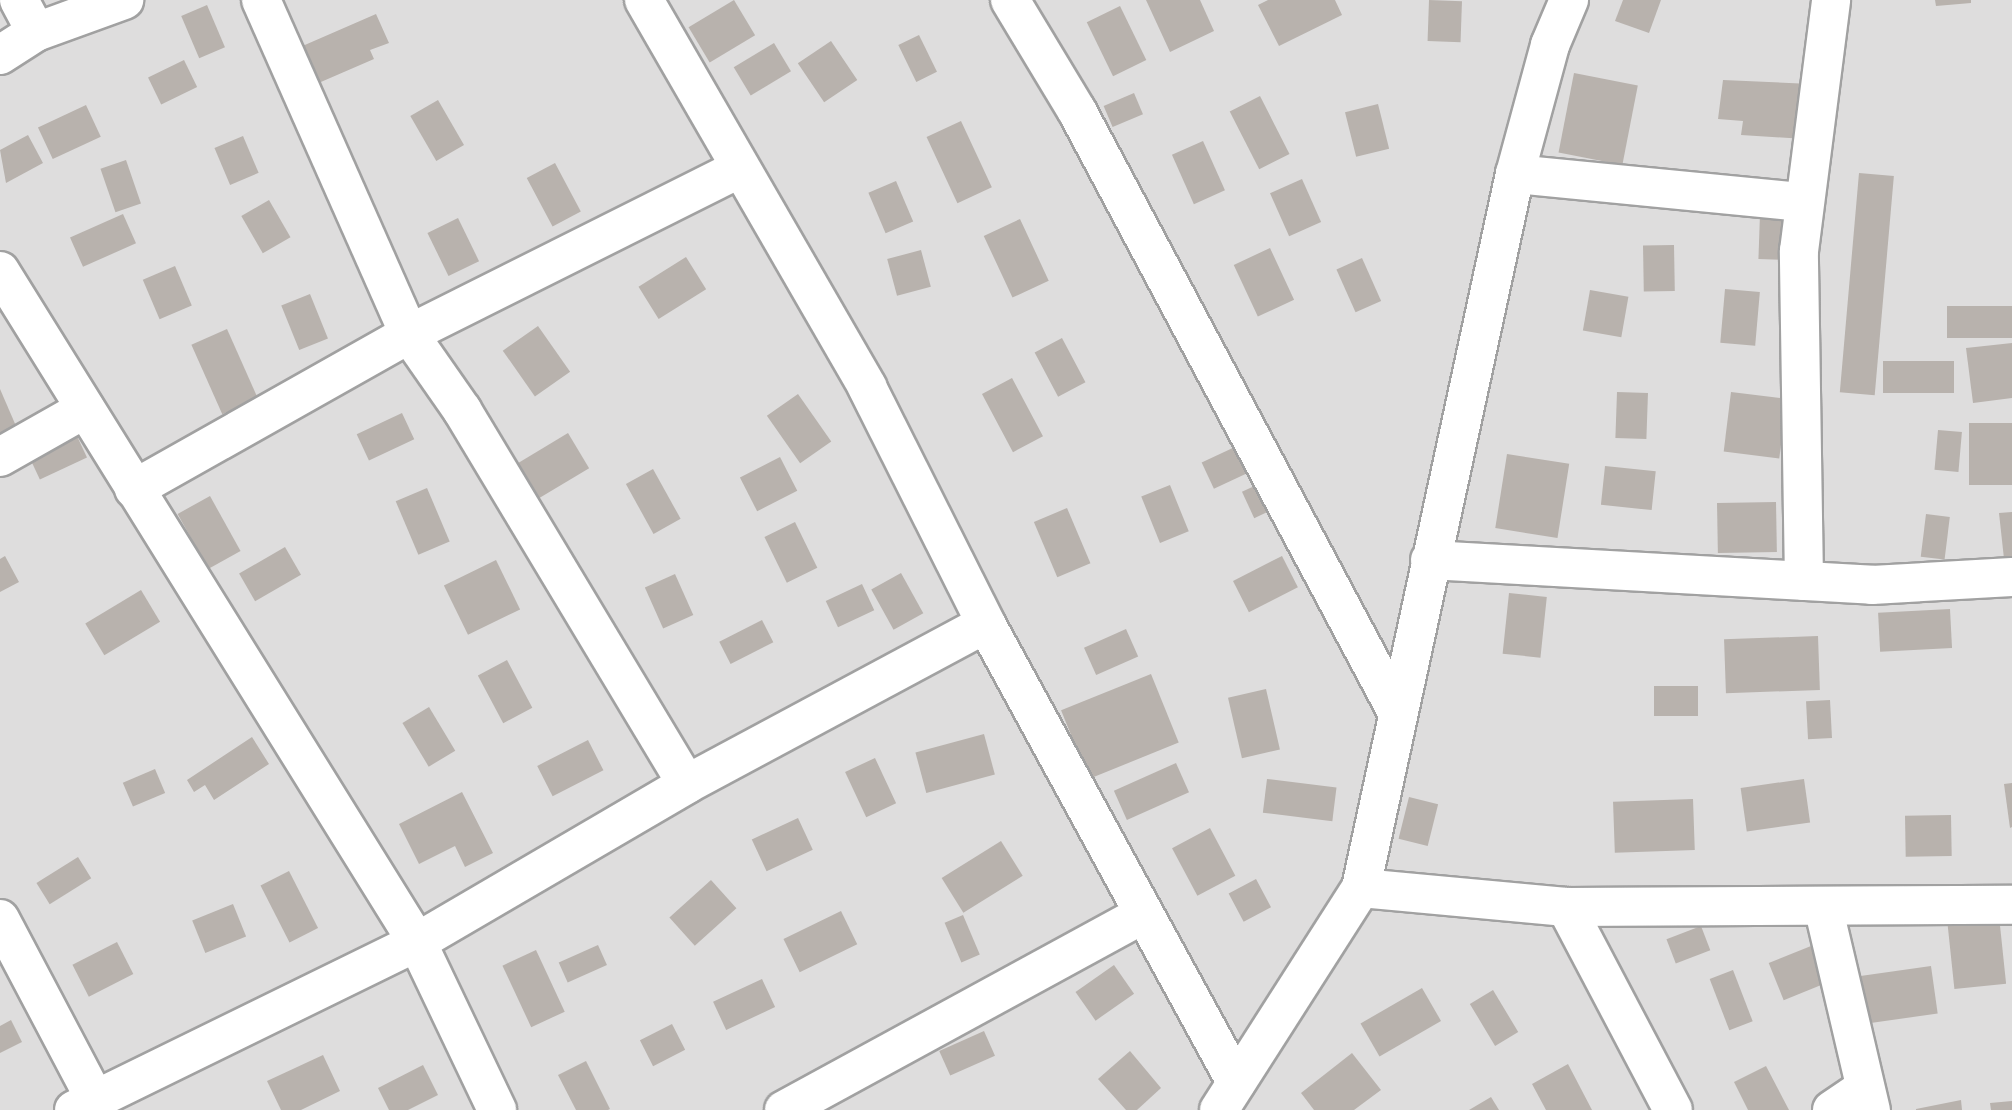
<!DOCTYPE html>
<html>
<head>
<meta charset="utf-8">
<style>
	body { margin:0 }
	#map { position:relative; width:2012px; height:1110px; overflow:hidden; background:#efede7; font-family:"IBM Plex Sans",sans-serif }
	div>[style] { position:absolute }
	.residential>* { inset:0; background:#dedddd; transform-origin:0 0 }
	.building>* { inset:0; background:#b8b2ad; transform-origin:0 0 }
	.roads { filter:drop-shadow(2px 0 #a1a1a1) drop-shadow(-2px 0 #a1a1a1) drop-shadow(0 2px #a1a1a1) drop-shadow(0 -2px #a1a1a1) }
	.minor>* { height:38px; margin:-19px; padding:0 19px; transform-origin:19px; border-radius:19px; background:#fff }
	span { translate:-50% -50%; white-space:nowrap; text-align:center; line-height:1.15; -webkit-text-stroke:6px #fff; paint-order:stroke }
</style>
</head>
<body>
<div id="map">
	<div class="residential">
		<div style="left:0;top:0;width:2012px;height:1110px"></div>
	</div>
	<div class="building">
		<div style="left:734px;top:0;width:41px;height:53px;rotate:59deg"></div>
		<div style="clip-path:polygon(1146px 0,1200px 0,1214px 31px,1170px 52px)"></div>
		<div style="clip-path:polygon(1268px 0,1335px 0,1342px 15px,1279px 46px,1258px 5px)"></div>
		<div style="left:1429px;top:0;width:33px;height:41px;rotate:2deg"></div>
		<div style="clip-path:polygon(1623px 0,1661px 0,1649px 33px,1615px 21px)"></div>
		<div style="clip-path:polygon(1935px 0,1971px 0,1971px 3px,1936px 6px)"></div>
		<div style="left:207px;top:5px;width:46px;height:28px;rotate:67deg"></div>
		<div style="left:1120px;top:6px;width:60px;height:37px;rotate:64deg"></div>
		<div style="clip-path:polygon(376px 14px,389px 43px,370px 50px,374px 59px,307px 88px,291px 51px)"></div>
		<div style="left:919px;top:35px;width:41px;height:23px;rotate:64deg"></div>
		<div style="left:831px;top:41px;width:47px;height:40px;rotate:56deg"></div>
		<div style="left:774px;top:43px;width:33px;height:47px;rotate:59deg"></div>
		<div style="left:184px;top:60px;width:30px;height:40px;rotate:64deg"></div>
		<div style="left:1574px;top:73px;width:65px;height:81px;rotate:11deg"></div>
		<div style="clip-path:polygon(1723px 80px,1811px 84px,1804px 139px,1741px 135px,1743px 121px,1718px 119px)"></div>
		<div style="left:1134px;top:93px;width:23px;height:33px;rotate:67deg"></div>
		<div style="left:1260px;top:96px;width:65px;height:34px;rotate:63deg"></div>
		<div style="left:438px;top:100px;width:52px;height:32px;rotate:60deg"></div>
		<div style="left:1378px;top:104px;width:46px;height:34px;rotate:76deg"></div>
		<div style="left:86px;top:105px;width:35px;height:53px;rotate:65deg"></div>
		<div style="left:961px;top:121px;width:73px;height:38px;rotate:65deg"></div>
		<div style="clip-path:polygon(28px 135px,43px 163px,6px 183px,0 150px)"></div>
		<div style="left:243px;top:136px;width:40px;height:31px;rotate:67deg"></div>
		<div style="left:1203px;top:141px;width:54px;height:34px;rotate:66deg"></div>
		<div style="left:126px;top:160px;width:46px;height:27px;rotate:71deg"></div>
		<div style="left:555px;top:163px;width:55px;height:32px;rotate:62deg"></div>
		<div style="left:1859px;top:173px;width:35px;height:220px;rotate:5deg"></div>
		<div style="left:1302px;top:179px;width:47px;height:35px;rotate:66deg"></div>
		<div style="left:896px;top:181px;width:44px;height:30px;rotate:67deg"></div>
		<div style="left:269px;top:200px;width:43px;height:32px;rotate:60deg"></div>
		<div style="left:123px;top:214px;width:32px;height:58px;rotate:66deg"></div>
		<div style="left:1760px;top:214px;width:35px;height:45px;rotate:2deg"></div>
		<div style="left:458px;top:218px;width:48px;height:34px;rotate:64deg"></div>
		<div style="left:1020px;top:219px;width:68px;height:40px;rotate:65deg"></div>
		<div style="left:1674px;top:245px;width:46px;height:31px;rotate:89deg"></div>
		<div style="left:1270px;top:248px;width:57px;height:40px;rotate:65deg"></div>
		<div style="left:921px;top:250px;width:38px;height:35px;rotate:75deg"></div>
		<div style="left:686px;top:257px;width:38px;height:56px;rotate:58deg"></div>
		<div style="left:1362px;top:258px;width:47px;height:28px;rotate:66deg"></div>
		<div style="left:175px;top:266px;width:43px;height:35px;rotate:67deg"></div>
		<div style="left:1725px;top:289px;width:35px;height:54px;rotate:5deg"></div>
		<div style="left:1590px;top:290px;width:39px;height:41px;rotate:10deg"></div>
		<div style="left:310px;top:294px;width:48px;height:31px;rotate:68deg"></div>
		<div style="left:2012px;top:306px;width:32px;height:65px;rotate:90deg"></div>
		<div style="left:538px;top:326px;width:56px;height:43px;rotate:55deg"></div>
		<div style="left:227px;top:329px;width:76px;height:39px;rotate:66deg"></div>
		<div style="left:1062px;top:338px;width:50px;height:31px;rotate:62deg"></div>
		<div style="clip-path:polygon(2012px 343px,2012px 398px,1973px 403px,1966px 348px)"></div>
		<div style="left:1883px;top:361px;width:71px;height:32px"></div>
		<div style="left:1012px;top:378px;width:66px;height:34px;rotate:62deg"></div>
		<div style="clip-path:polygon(0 389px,16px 426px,0 433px)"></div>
		<div style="left:1617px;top:392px;width:31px;height:46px;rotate:2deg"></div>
		<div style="left:1731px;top:392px;width:56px;height:60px;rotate:7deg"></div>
		<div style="left:798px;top:394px;width:58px;height:38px;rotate:55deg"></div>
		<div style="left:402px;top:413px;width:29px;height:50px;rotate:65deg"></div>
		<div style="left:2012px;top:423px;width:62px;height:43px;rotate:90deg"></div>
		<div style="left:1938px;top:430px;width:24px;height:40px;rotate:5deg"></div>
		<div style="left:568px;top:433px;width:41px;height:60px;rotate:59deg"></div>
		<div style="left:76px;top:434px;width:26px;height:52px;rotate:65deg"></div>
		<div style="left:1237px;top:446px;width:29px;height:39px;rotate:65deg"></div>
		<div style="left:1507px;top:454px;width:63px;height:75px;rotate:9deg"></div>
		<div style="left:780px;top:457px;width:38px;height:45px;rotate:63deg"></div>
		<div style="left:1605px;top:466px;width:51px;height:39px;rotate:6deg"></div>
		<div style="left:653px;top:469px;width:57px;height:31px;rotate:61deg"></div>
		<div style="left:1261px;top:483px;width:29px;height:21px;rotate:65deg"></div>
		<div style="left:1170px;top:485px;width:50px;height:31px;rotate:68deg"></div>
		<div style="left:427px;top:488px;width:58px;height:34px;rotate:67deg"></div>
		<div style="left:210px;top:496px;width:63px;height:37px;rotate:61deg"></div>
		<div style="left:1776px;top:502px;width:50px;height:59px;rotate:89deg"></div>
		<div style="left:1067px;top:508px;width:60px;height:36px;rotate:67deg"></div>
		<div style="clip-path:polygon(2012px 512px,2012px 568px,2005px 568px,1999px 513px)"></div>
		<div style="left:1926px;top:514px;width:24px;height:43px;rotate:7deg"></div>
		<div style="left:795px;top:522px;width:51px;height:34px;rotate:64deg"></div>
		<div style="left:285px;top:547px;width:32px;height:53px;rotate:60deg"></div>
		<div style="clip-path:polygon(5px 556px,19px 582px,0 592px,0 559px)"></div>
		<div style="left:1282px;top:556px;width:35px;height:55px;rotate:63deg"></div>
		<div style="left:496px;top:560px;width:55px;height:58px;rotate:64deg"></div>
		<div style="left:901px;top:573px;width:46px;height:34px;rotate:61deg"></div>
		<div style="left:675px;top:574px;width:45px;height:33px;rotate:66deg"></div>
		<div style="left:862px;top:584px;width:29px;height:40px;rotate:65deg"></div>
		<div style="left:141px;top:590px;width:37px;height:65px;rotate:59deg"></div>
		<div style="left:1509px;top:593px;width:38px;height:61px;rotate:6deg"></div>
		<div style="left:1950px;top:609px;width:39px;height:72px;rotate:87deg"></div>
		<div style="left:762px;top:620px;width:25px;height:48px;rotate:63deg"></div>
		<div style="left:1126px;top:629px;width:30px;height:46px;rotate:66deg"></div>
		<div style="left:1818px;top:636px;width:54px;height:94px;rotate:88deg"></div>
		<div style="left:507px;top:660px;width:54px;height:33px;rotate:62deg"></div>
		<div style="left:1151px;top:674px;width:74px;height:97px;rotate:68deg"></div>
		<div style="left:1654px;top:686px;width:44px;height:30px"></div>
		<div style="left:1266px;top:689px;width:62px;height:39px;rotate:77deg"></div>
		<div style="left:1830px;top:700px;width:38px;height:24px;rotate:87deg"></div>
		<div style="left:429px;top:707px;width:51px;height:31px;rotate:59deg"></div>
		<div style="left:984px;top:734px;width:42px;height:71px;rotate:75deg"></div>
		<div style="clip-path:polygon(252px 737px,269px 764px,214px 800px,205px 785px,194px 792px,187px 780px)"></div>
		<div style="left:588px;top:740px;width:34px;height:57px;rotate:63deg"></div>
		<div style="left:875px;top:758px;width:50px;height:33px;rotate:65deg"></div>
		<div style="left:1176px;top:763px;width:32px;height:68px;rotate:66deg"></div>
		<div style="left:155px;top:769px;width:26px;height:35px;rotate:67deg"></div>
		<div style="left:1267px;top:779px;width:70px;height:34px;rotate:7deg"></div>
		<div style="left:1804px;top:779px;width:44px;height:64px;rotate:82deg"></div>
		<div style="clip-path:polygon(2012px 783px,2012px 827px,2010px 828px,2004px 784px)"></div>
		<div style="clip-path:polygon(462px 792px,493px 853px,465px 867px,455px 846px,419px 864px,399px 824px)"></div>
		<div style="left:1409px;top:797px;width:30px;height:43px;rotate:14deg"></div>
		<div style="left:1693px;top:799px;width:51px;height:80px;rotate:88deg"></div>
		<div style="left:1951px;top:815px;width:41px;height:46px;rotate:89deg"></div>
		<div style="left:798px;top:818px;width:35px;height:51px;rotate:65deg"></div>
		<div style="left:1210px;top:828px;width:54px;height:43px;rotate:62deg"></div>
		<div style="left:1001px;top:841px;width:41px;height:70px;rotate:58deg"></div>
		<div style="left:78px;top:857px;width:25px;height:49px;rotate:58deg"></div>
		<div style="left:289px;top:871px;width:64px;height:32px;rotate:63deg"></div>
		<div style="left:1256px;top:879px;width:32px;height:31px;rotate:62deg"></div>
		<div style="left:711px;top:880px;width:38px;height:56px;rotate:48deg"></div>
		<div style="left:233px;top:904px;width:35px;height:44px;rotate:68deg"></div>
		<div style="left:841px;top:911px;width:37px;height:64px;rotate:64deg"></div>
		<div style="left:963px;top:915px;width:43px;height:20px;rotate:67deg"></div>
		<div style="left:1999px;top:916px;width:68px;height:52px;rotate:84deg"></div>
		<div style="left:1701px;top:926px;width:26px;height:37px;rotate:69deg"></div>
		<div style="left:117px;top:942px;width:36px;height:50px;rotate:63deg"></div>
		<div style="left:1816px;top:944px;width:40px;height:51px;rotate:68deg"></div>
		<div style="left:598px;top:945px;width:22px;height:43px;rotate:66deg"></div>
		<div style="left:536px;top:950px;width:68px;height:37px;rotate:65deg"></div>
		<div style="left:1114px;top:965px;width:35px;height:47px;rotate:55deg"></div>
		<div style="left:1931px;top:966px;width:48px;height:82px;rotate:82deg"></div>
		<div style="left:1733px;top:970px;width:55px;height:25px;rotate:69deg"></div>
		<div style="left:762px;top:979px;width:31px;height:54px;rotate:65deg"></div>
		<div style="left:1422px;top:988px;width:38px;height:71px;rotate:60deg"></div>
		<div style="left:1493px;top:990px;width:49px;height:27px;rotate:59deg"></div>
		<div style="clip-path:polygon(11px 1020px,22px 1042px,0 1053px,0 1026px)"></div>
		<div style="left:672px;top:1024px;width:29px;height:36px;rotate:63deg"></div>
		<div style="left:984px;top:1031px;width:27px;height:49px;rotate:66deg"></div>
		<div style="clip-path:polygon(1130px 1051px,1161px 1088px,1137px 1110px,1126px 1110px,1098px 1079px)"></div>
		<div style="clip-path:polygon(1352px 1053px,1381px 1090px,1354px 1110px,1314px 1110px,1301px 1093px)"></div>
		<div style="clip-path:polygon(323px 1055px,340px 1091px,301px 1110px,281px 1110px,267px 1081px)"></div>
		<div style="clip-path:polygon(586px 1061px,610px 1109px,608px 1110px,576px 1110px,558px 1075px)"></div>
		<div style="clip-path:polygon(1568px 1064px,1592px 1110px,1546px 1110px,1532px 1084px)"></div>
		<div style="clip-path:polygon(423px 1065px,438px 1095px,408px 1110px,389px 1110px,378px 1088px)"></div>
		<div style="clip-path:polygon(1766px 1066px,1789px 1110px,1748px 1110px,1734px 1082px)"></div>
		<div style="clip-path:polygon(1491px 1097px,1499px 1110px,1469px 1110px)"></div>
		<div style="clip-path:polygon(1961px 1100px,1962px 1110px,1916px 1110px,1916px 1109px)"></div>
		<div style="clip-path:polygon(2012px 1101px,2012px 1110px,1991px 1110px,1990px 1103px)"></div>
	</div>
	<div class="roads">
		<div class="minor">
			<div style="left:19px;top:0;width:36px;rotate:62deg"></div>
			<div style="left:261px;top:0;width:365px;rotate:66.1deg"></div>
			<div style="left:409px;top:334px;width:93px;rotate:55.1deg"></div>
			<div style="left:462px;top:410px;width:436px;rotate:59deg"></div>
			<div style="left:644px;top:0;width:447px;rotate:60deg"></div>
			<div style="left:867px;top:387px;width:265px;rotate:63.3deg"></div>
			<div style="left:986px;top:624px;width:522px;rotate:61.37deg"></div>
			<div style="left:1010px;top:0;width:130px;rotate:58.9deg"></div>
			<div style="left:1077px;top:111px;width:676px;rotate:61.96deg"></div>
			<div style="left:0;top:55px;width:43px;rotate:-32.6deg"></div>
			<div style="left:36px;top:32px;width:94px;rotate:-20deg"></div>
			<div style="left:1515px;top:174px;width:288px;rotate:5.6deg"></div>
			<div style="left:0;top:271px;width:790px;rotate:58.14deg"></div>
			<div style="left:417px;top:942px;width:186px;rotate:64.5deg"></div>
			<div style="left:0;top:457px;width:98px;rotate:-29.5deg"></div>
			<div style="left:134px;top:489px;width:316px;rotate:-29.4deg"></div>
			<div style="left:409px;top:334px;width:368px;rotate:-26.6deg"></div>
			<div style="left:1430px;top:560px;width:443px;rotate:3.2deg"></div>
			<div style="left:1872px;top:585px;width:140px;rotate:-3.3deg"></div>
			<div style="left:1804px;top:581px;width:330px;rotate:-90.9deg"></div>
			<div style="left:1799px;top:251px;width:253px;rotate:-82.7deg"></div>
			<div style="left:1361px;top:888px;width:206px;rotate:5.3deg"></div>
			<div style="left:1566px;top:907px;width:446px;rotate:-0.3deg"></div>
			<div style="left:1823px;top:906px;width:210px;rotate:76.8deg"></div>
			<div style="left:1566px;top:907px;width:229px;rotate:62.2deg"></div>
			<div style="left:0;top:919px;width:204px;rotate:62.2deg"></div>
			<div style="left:74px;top:1110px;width:382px;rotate:-26.1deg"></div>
			<div style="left:417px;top:942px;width:313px;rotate:-30.3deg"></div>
			<div style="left:687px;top:784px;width:339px;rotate:-28.2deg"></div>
			<div style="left:784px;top:1110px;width:407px;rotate:-28.6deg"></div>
			<div style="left:1219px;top:1110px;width:264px;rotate:-57.4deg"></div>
			<div style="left:1361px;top:888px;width:730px;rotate:-77.83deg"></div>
			<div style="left:1515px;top:174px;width:134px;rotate:-74.8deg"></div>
			<div style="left:1550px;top:45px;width:49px;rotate:-67.1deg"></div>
			<div style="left:1832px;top:1110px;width:37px;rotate:-34deg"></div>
		</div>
	</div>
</div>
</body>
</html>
